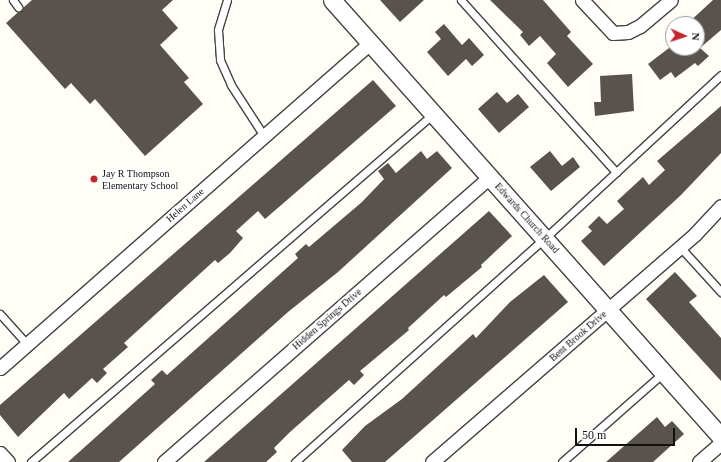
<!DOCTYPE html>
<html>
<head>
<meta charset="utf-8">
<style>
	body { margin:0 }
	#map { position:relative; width:721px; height:462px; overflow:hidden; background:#fffdf5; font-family:"Times New Roman",serif }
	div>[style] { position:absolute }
	.building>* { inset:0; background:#5a524d }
	.roads { filter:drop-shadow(1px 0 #444) drop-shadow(-1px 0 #444) drop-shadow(0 1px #444) drop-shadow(0 -1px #444) }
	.service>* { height:7px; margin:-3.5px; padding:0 3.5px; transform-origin:3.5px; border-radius:3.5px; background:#fff }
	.minor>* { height:13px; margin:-6.5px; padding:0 6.5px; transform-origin:6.5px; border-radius:6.5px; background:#fff }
	.tertiary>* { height:17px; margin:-8.5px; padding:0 8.5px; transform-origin:8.5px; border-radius:8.5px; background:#fff }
	.dots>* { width:11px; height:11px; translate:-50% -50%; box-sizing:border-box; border:2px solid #fff; border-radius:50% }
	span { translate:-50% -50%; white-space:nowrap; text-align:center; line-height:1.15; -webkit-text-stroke:4px #fff; paint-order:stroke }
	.poi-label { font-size:10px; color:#111 }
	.left { translate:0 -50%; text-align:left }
	.street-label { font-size:10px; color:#111 }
	.north { position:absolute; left:665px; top:16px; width:40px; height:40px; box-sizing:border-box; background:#fff; border:1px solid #a0a0a0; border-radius:50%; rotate:93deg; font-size:11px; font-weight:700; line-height:16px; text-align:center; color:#111 }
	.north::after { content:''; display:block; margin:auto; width:14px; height:18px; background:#c4262e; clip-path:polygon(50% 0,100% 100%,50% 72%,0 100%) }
	.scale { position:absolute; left:575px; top:428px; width:100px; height:18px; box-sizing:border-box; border:2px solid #111; border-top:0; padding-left:5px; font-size:12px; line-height:14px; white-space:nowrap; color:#111; -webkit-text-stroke:3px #fff; paint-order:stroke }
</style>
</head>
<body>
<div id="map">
	<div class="building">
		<div style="clip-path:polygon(32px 0,173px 0,162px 10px,178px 28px,160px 45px,189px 78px,184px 82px,203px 104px,145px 156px,95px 99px,90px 104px,71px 83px,65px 89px,6px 23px)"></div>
		<div style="clip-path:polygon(380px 0,424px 0,400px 22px)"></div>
		<div style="clip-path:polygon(490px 0,543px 0,571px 32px,567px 36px,593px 64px,568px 87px,547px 63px,556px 54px,540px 36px,529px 46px,520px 35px,523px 32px)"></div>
		<div style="clip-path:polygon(713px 0,721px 0,721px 30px,700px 48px,709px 56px,698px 66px,695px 63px,675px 78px,671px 72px,660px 80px,648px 64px,669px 48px,697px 48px,697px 24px,687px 24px)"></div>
		<div style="clip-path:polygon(444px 24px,462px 45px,469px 38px,484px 55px,472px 66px,466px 59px,448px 76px,427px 52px,441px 39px,435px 32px)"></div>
		<div style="clip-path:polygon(632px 74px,634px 111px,595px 116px,594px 102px,601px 102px,600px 76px)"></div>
		<div style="clip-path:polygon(373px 80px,396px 106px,265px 219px,258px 211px,236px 231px,243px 238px,230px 253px,218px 263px,215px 260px,124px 343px,128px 347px,103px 369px,107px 373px,97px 383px,92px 378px,69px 399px,64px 393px,18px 437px,0 415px,0 405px)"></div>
		<div style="clip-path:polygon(497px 92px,507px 103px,518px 94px,529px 107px,499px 133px,478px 109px)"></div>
		<div style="clip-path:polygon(721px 106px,721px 153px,681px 195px,604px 266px,581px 241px,592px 231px,588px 227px,599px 216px,607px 224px,624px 209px,617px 201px,643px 177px,649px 185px,665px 170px,657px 161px)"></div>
		<div style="clip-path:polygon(421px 151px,427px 159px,437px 151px,452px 168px,338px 272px,288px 312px,119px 462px,68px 462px,155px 384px,151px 380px,162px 370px,167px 375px,298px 258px,295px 254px,306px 244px,309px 247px,362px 202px,384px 179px,378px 171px,388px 163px,396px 173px)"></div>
		<div style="clip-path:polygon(550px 151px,562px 166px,573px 157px,580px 167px,551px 191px,530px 167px)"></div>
		<div style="clip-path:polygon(489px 211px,512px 236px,481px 265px,482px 267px,446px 297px,444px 295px,408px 328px,409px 330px,360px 371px,364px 375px,354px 385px,349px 380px,290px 432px,274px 448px,277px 452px,266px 462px,204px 462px)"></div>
		<div style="clip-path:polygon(675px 272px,697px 296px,689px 302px,721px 338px,721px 381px,646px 299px)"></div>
		<div style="clip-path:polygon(544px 275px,568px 302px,385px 462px,352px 462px,342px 450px,365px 426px,402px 399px,473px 334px,476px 338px,510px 302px)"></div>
		<div style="clip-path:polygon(657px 417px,665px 427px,672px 421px,684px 434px,653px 462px,606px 462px)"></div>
	</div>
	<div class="roads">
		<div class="service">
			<div style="left:13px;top:0;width:9px;rotate:54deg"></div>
			<div style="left:227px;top:0;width:31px;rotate:107deg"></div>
			<div style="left:218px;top:30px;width:30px;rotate:86deg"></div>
			<div style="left:220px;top:60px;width:27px;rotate:66deg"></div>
			<div style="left:231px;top:85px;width:61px;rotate:57.1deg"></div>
			<div style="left:461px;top:0;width:232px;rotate:48deg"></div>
			<div style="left:680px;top:247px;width:61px;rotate:47.7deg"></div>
			<div style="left:0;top:314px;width:40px;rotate:48deg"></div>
			<div style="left:31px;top:462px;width:532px;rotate:-40.88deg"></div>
			<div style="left:295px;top:462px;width:336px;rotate:-41.9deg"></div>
			<div style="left:545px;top:238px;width:240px;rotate:-42.8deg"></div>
			<div style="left:562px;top:462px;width:136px;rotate:-41.4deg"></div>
		</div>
		<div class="minor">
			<div style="left:582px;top:0;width:45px;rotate:46.8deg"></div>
			<div style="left:613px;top:33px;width:15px;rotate:-4deg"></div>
			<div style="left:628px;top:32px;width:13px;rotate:-27deg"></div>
			<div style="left:640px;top:26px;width:40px;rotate:-40deg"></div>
			<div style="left:0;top:368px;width:492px;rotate:-41.3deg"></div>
			<div style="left:0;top:453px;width:12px;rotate:48deg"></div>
			<div style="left:164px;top:462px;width:433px;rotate:-41.2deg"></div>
			<div style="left:432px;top:462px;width:348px;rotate:-40.9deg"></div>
			<div style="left:695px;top:234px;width:38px;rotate:-47deg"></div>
			<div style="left:699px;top:462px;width:29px;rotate:-41deg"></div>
		</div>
		<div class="tertiary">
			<div style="left:332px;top:0;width:585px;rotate:48.33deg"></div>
		</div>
	</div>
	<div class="dots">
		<div style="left:94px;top:179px;background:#c4262e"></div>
	</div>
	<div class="poi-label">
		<span class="left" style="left:102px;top:179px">Jay R Thompson<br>Elementary School</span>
	</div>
	<div class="street-label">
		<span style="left:185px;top:205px;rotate:-41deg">Helen Lane</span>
		<span style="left:527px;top:218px;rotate:48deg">Edwards Church Road</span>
		<span style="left:327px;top:319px;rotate:-41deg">Hidden Springs Drive</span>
		<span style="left:578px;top:336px;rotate:-41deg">Bent Brook Drive</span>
	</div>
	<div class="north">N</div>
	<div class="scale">50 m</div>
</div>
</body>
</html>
